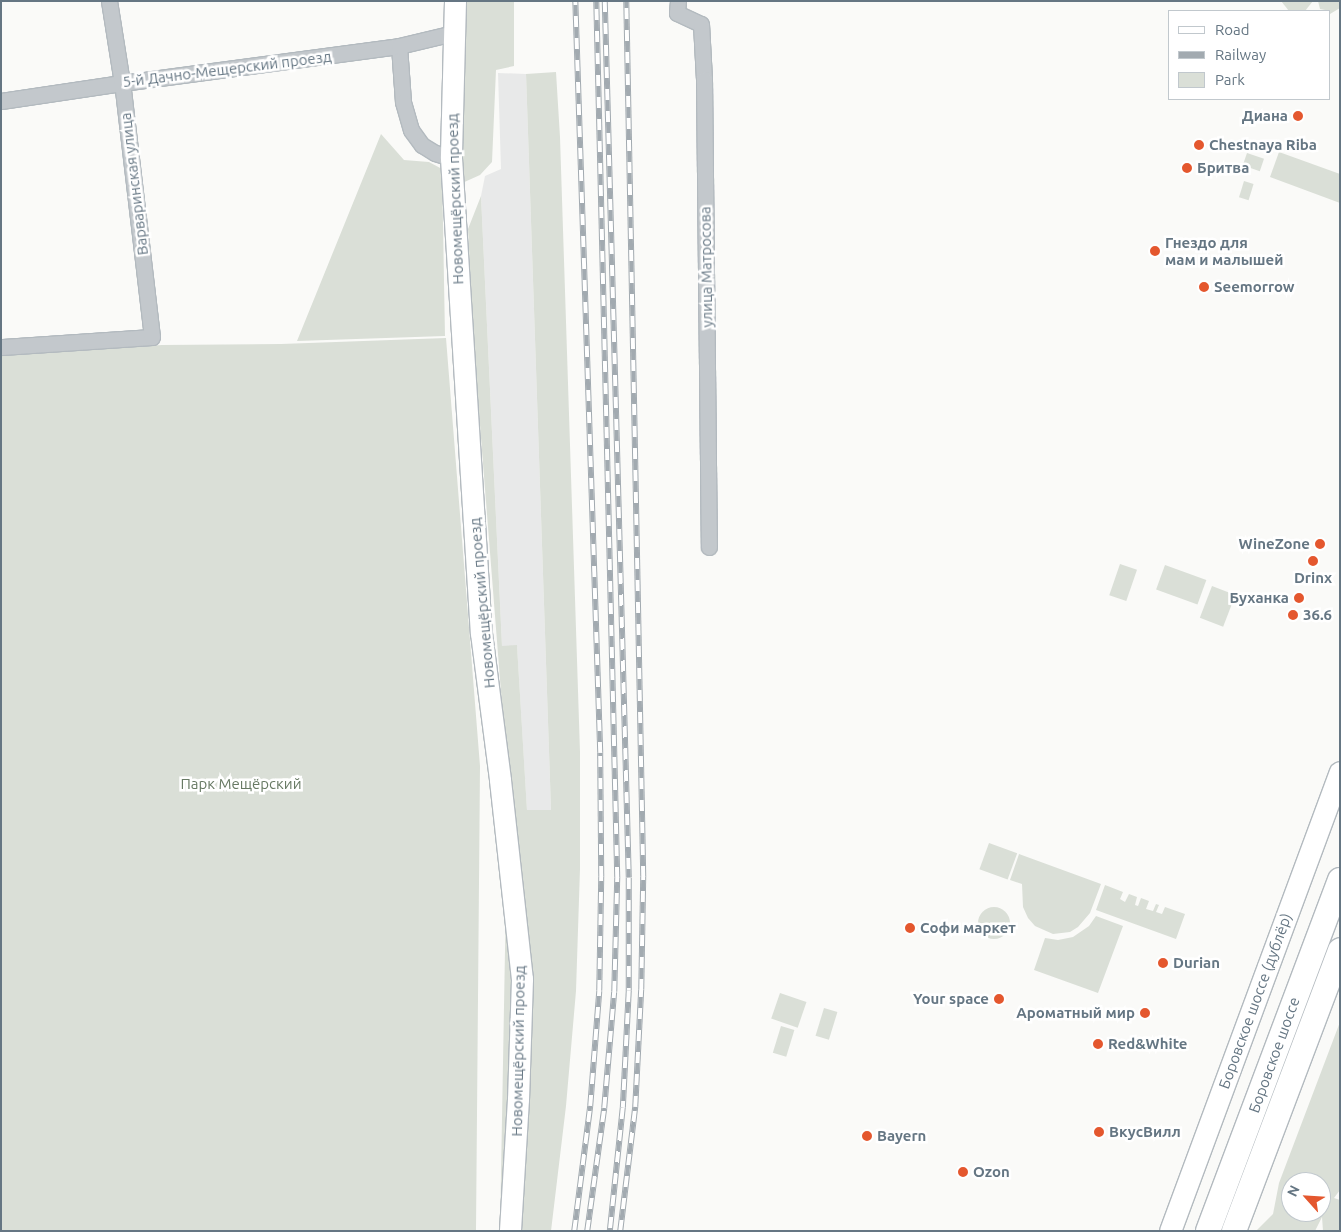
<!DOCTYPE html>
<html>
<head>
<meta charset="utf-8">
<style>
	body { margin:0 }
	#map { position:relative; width:1341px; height:1232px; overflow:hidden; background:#fafaf8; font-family:Ubuntu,sans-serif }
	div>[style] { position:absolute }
	.built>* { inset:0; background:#e8e9e9 }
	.green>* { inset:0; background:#dadfd7; transform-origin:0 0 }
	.round { border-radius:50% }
	.roads { filter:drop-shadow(1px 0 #b3babf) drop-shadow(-1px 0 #b3babf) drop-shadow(0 1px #b3babf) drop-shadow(0 -1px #b3babf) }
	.street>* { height:15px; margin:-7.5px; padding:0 7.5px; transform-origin:7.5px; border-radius:7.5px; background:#c3c8cc }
	.secondary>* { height:21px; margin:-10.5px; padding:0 10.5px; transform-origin:10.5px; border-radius:10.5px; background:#fff }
	.primary>* { height:24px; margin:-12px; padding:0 12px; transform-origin:12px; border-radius:12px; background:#fff }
	.rail>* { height:5.5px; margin-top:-2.75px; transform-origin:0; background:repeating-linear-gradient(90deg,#fff 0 11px,#a2aab0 0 22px); box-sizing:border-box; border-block:1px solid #a2aab0 }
	.dots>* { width:14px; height:14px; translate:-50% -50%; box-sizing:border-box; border:2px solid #fff; border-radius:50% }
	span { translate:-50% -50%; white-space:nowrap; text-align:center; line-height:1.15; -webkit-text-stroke:5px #fff; paint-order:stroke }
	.street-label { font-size:15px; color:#657683 }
	.poi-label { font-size:15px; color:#657683; font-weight:700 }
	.right { translate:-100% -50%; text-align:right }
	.left { translate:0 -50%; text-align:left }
	.park-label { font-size:15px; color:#687a64 }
	.frame { position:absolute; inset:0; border:2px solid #657683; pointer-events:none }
	.legend { position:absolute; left:1168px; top:10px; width:162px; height:90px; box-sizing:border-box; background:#fff; border:1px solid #c1c8cd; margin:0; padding:6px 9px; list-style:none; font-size:15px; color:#657683 }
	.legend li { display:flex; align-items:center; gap:10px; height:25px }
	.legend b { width:25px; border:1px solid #c1c8cd }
	.north { position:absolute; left:1281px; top:1172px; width:50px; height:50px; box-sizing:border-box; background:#fff; border:1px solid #c1c8cd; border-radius:50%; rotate:296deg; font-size:14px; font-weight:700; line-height:20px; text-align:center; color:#657683 }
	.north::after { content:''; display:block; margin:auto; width:18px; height:22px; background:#e4572e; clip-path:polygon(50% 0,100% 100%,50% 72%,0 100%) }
</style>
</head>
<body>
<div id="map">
	<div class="built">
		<div style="clip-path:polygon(498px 73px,526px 74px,551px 810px,527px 811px,517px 646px,502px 646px,481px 196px,485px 176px,501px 169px)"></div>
	</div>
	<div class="green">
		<div style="clip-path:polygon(466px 1px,514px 1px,514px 66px,496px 70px,492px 162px,480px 175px,460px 184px)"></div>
		<div style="clip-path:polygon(1281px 1px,1313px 1px,1305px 11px,1289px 11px)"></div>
		<div style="clip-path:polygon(1318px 1px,1340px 1px,1340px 8px,1330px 14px,1330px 11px,1320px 9px)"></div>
		<div style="clip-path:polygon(556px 72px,560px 137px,580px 752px,580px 869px,576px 991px,566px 1106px,551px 1231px,500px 1231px,508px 781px,474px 349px,468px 229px,481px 196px,502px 646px,517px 645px,527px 810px,551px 810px,526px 74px)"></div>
		<div style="clip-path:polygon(381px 134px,404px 160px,429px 162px,442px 169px,445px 336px,297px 341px)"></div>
		<div style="clip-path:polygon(1279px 152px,1340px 174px,1340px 203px,1270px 177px)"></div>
		<div style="left:1247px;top:153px;width:18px;height:13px;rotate:19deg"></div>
		<div style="left:1244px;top:181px;width:10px;height:17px;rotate:17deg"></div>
		<div style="clip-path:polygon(446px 338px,480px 766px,476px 1231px,1px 1231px,1px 355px,162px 345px,281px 344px)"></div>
		<div style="left:1120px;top:564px;width:18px;height:33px;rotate:19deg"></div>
		<div style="left:1165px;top:565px;width:44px;height:26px;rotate:20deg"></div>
		<div style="left:1212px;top:586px;width:25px;height:34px;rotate:21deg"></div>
		<div style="left:989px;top:843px;width:30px;height:28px;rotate:20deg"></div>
		<div style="clip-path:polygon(1019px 854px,1101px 884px,1090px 913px,1078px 927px,1070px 932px,1053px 934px,1035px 926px,1028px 918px,1023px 907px,1022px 884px,1010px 880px)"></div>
		<div style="clip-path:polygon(1105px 885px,1123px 892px,1120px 899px,1125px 902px,1129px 894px,1137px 897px,1135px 905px,1138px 906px,1141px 898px,1149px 901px,1146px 909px,1153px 911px,1156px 904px,1159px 905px,1156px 912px,1162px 914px,1165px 907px,1185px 914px,1176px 939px,1096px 910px)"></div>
		<div class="round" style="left:978px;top:907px;width:32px;height:32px"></div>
		<div style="clip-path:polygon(1096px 916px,1123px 926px,1098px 993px,1034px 970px,1045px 938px,1058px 940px,1073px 937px,1089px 926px)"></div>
		<div style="left:780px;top:993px;width:28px;height:27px;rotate:19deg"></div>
		<div style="left:824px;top:1008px;width:14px;height:29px;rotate:17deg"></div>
		<div style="clip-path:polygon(evenodd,1340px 1022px,1340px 1190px,1334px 1198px,1340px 1200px,1340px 1231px,1323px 1231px,1322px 1217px,1315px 1231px,1256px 1231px,1273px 1214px,1279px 1183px,1340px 1022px,1291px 1182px,1321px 1182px,1321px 1212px,1291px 1212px,1291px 1182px)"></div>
		<div style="left:781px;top:1026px;width:14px;height:28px;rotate:17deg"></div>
	</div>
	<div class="roads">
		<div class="street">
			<div style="left:678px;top:1px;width:12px;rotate:95deg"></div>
			<div style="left:677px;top:13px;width:26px;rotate:25deg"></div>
			<div style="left:701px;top:24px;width:55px;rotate:86.9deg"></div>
			<div style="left:704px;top:79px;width:468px;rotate:89.4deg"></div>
			<div style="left:399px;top:46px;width:56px;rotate:85.9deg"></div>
			<div style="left:403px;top:102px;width:29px;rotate:74deg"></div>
			<div style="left:411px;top:130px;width:19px;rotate:54deg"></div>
			<div style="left:422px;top:145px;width:15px;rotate:32deg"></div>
			<div style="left:435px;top:153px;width:17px;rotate:17deg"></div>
			<div style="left:1px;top:101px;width:122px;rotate:-8.5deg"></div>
			<div style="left:122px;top:83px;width:279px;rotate:-7.6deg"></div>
			<div style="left:399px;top:46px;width:56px;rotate:-13.5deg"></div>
			<div style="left:1px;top:347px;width:151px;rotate:-3.8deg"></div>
			<div style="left:152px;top:337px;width:256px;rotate:-96.7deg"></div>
			<div style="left:122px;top:83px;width:83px;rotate:-99deg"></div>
		</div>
		<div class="secondary">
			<div style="left:455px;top:1px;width:157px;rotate:91.5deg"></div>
			<div style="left:451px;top:158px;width:476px;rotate:86.4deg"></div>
			<div style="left:481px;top:633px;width:148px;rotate:82.6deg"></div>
			<div style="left:500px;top:780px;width:200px;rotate:83.7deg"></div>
			<div style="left:522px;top:979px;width:120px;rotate:91.9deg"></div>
			<div style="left:518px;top:1099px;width:132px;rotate:93.5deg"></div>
			<div style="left:1170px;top:1231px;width:489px;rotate:-69.7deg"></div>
		</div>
		<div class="primary">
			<div style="left:1208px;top:1231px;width:375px;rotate:-69.4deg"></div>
			<div style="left:1234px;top:1231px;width:300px;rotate:-69.3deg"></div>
		</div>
	</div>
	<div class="rail">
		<div style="left:605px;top:1px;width:877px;rotate:88.43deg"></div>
		<div style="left:629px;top:878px;width:113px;rotate:90deg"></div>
		<div style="left:629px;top:991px;width:117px;rotate:92.9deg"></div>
		<div style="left:623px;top:1108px;width:124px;rotate:96deg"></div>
		<div style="left:574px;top:1231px;width:126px;rotate:-82.7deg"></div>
		<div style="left:590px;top:1106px;width:115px;rotate:-85.5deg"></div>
		<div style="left:599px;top:991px;width:114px;rotate:-89deg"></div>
		<div style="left:601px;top:877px;width:124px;rotate:-90.5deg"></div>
		<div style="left:600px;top:753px;width:752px;rotate:-91.9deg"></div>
		<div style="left:587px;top:1231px;width:124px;rotate:-82.1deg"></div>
		<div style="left:604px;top:1108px;width:116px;rotate:-85.1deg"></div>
		<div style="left:614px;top:992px;width:114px;rotate:-88.5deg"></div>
		<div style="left:617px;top:878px;width:877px;rotate:-91.37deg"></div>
		<div style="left:620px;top:1231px;width:125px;rotate:-83.1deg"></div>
		<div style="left:635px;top:1107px;width:117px;rotate:-87.1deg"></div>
		<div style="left:641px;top:990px;width:113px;rotate:-89deg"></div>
		<div style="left:643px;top:877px;width:876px;rotate:-91.11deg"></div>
	</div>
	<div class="dots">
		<div style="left:1298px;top:116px;background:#e4572e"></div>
		<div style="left:1199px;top:145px;background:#e4572e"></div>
		<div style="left:1187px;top:168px;background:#e4572e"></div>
		<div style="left:1155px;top:251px;background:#e4572e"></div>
		<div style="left:1204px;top:287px;background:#e4572e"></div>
		<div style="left:1320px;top:544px;background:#e4572e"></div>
		<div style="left:1313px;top:561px;background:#e4572e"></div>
		<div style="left:1299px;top:598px;background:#e4572e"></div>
		<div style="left:1293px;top:615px;background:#e4572e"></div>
		<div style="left:910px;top:928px;background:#e4572e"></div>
		<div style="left:1163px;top:963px;background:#e4572e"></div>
		<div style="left:999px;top:999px;background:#e4572e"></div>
		<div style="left:1145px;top:1013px;background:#e4572e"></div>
		<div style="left:1098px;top:1044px;background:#e4572e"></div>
		<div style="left:1099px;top:1132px;background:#e4572e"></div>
		<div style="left:867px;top:1136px;background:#e4572e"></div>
		<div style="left:963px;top:1172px;background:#e4572e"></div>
	</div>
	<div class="street-label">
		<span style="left:227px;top:69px;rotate:-7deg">5-й Дачно-Мещерский проезд</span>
		<span style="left:134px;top:184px;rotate:-97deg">Варваринская улица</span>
		<span style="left:455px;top:199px;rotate:-92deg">Новомещёрский проезд</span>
		<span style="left:706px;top:267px;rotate:-91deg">улица Матросова</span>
		<span style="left:482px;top:603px;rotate:-95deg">Новомещёрский проезд</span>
		<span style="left:1255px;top:1001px;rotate:-70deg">Боровское шоссе (дублёр)</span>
		<span style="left:518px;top:1051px;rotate:-89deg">Новомещёрский проезд</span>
		<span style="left:1274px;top:1055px;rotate:-70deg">Боровское шоссе</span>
	</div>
	<div class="poi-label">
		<span class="right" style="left:1288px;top:116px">Диана</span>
		<span class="left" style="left:1209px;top:145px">Chestnaya Riba</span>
		<span class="left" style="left:1197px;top:168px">Бритва</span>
		<span class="left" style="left:1165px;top:251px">Гнездо для<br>мам и малышей</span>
		<span class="left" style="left:1214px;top:287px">Seemorrow</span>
		<span class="right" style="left:1310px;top:544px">WineZone</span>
		<span style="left:1313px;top:578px">Drinx</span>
		<span class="right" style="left:1289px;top:598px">Буханка</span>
		<span class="left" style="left:1303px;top:615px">36.6</span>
		<span class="left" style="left:920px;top:928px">Софи маркет</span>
		<span class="left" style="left:1173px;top:963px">Durian</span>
		<span class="right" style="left:989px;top:999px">Your space</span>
		<span class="right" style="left:1135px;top:1013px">Ароматный мир</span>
		<span class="left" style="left:1108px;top:1044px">Red&amp;White</span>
		<span class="left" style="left:1109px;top:1132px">ВкусВилл</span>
		<span class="left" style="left:877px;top:1136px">Bayern</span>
		<span class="left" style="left:973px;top:1172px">Ozon</span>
	</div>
	<div class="park-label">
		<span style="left:241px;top:784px">Парк Мещёрский</span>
	</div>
	<div class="frame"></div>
	<ul class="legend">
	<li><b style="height:6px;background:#fff"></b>Road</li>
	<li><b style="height:6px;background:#a2aab0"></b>Railway</li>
	<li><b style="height:14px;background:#dadfd7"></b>Park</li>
	</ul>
	<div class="north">N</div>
</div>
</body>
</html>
